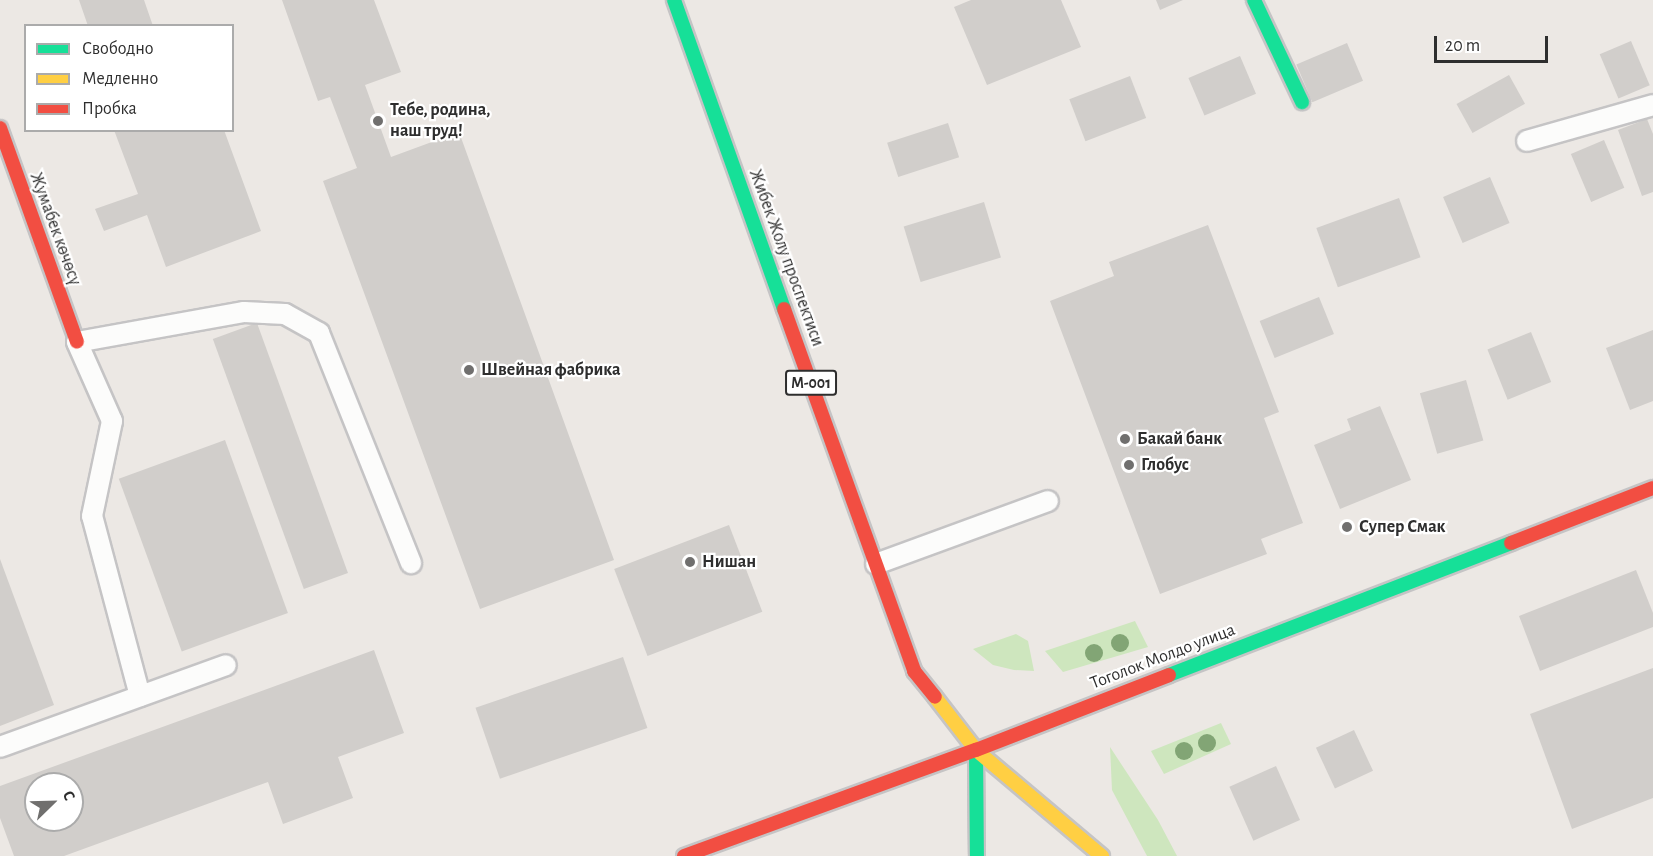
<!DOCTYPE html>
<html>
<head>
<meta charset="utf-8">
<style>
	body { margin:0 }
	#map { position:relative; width:1653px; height:856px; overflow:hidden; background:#ece8e4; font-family:"Alegreya Sans",sans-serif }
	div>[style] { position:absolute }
	.green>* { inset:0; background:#cee6be }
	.building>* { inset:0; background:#d1cecb; transform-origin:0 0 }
	.roads { filter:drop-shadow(2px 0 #c5c4c5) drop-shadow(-2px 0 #c5c4c5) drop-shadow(0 2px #c5c4c5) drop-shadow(0 -2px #c5c4c5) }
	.lane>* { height:20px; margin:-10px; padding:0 10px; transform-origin:10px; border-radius:10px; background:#fcfcfb }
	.fast>* { height:14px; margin:-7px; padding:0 7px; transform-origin:7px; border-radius:7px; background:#16e098 }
	.slow>* { height:14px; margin:-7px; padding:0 7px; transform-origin:7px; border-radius:7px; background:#ffcf43 }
	.jam>* { height:14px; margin:-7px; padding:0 7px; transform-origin:7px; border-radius:7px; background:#f24e42 }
	.trees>* { width:18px; height:18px; margin:-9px; border-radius:50%; background:#82a575 }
	.dots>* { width:16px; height:16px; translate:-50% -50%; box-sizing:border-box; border:3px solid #fff; border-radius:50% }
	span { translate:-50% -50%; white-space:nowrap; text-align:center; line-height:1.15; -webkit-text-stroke:4.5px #fff; paint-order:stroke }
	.shield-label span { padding:2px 4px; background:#fff; border:2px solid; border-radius:4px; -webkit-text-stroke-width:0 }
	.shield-label { font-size:16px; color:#2e2e2e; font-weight:700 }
	.poi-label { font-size:18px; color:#2e2e2e; font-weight:700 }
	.left { translate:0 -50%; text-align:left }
	.street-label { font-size:18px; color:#2e2e2e }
	.legend { position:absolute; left:24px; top:24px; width:210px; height:108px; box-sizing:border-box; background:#fff; border:2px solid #ababab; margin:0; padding:8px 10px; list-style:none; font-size:18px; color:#2e2e2e }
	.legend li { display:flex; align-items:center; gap:12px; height:30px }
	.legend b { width:30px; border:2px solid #ababab }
	.north { position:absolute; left:24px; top:772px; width:60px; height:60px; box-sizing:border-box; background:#fff; border:2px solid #ababab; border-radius:50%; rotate:67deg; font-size:16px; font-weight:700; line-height:24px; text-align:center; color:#2e2e2e }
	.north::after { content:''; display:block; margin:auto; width:21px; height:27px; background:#706f6e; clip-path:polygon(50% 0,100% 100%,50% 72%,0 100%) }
	.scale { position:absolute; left:1434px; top:36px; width:114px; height:27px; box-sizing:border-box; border:3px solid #2e2e2e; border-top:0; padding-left:8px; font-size:18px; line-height:21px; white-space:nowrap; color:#2e2e2e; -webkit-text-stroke:4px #fff; paint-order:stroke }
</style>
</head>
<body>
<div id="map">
	<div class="green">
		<div style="clip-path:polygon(1135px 621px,1148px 647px,1063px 672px,1045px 651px)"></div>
		<div style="clip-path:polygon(1016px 634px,1028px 641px,1034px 671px,1014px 670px,993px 665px,973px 649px)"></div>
		<div style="clip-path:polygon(1221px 723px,1231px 744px,1164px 774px,1151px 751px)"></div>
		<div style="clip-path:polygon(1110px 747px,1158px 820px,1177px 856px,1147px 856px,1112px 790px)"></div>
	</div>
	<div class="building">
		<div style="clip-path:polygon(79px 0,144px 0,153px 26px,88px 26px)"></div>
		<div style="clip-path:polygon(282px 0,374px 0,401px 72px,365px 85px,391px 157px,459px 132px,614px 560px,480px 609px,323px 181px,357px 168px,330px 97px,318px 101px)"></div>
		<div style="clip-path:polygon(971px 0,1061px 0,1081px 47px,987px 85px,954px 7px)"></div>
		<div style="clip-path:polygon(1156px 0,1183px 0,1160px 10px)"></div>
		<div style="left:1631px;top:41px;width:48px;height:34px;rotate:67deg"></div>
		<div style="left:1347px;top:43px;width:41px;height:55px;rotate:67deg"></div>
		<div style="left:1240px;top:56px;width:41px;height:56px;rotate:67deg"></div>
		<div style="left:1509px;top:75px;width:33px;height:60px;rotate:61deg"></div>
		<div style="left:1130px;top:76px;width:45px;height:65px;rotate:69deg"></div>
		<div style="clip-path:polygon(1647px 119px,1653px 134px,1653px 192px,1642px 196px,1618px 130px)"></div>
		<div style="left:948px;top:123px;width:36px;height:64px;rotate:72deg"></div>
		<div style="clip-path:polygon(114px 130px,224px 130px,261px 231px,166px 267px,147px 215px,104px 231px,95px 209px,138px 194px)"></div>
		<div style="left:1604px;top:140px;width:52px;height:36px;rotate:67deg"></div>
		<div style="left:1490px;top:177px;width:50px;height:51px;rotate:67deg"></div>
		<div style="left:1399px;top:198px;width:63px;height:88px;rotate:70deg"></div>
		<div style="left:984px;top:202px;width:58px;height:84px;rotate:73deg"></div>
		<div style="clip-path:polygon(1208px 225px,1279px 412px,1264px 418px,1303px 523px,1261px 539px,1267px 554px,1160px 594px,1050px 301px,1114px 276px,1109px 262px)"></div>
		<div style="left:1319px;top:297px;width:40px;height:64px;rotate:68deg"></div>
		<div style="left:257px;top:323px;width:266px;height:47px;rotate:70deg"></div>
		<div style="clip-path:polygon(1653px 330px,1653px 401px,1630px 410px,1606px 348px)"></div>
		<div style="left:1531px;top:332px;width:54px;height:47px;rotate:68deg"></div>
		<div style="left:1466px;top:380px;width:63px;height:48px;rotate:74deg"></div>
		<div style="clip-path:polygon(1380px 406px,1411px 480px,1340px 509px,1314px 445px,1351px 430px,1347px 419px)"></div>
		<div style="left:225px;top:440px;width:184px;height:113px;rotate:70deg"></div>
		<div style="left:729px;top:525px;width:93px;height:123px;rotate:69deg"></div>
		<div style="clip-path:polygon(0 559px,54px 705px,0 726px)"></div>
		<div style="clip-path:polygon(1636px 570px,1653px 613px,1653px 627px,1540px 671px,1519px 616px)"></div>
		<div style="clip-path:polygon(evenodd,374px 650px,404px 733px,338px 757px,353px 798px,283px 824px,268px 782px,64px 856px,14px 856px,0 818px,0 786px,374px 650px,36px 784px,72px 784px,72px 820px,36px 820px,36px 784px)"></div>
		<div style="left:623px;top:657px;width:75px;height:156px;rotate:71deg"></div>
		<div style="clip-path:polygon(1653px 668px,1653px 798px,1572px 829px,1530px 714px)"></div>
		<div style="left:1354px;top:730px;width:45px;height:42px;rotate:65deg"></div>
		<div style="left:1276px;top:766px;width:59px;height:51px;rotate:66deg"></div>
	</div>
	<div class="roads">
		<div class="lane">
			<div style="left:1527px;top:141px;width:131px;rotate:-15.9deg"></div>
			<div style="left:876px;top:564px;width:183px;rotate:-20.1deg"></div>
			<div style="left:140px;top:696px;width:186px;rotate:-104.9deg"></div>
			<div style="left:92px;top:516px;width:97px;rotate:-78.1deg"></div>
			<div style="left:112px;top:421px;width:86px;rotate:-113.9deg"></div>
			<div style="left:77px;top:342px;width:170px;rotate:-10.2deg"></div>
			<div style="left:244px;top:312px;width:41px;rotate:2.8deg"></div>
			<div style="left:285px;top:314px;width:39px;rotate:29deg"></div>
			<div style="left:319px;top:333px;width:248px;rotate:68.2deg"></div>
			<div style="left:0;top:747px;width:240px;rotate:-19.9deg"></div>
		</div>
		<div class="fast">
			<div style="left:674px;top:0;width:328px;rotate:70.4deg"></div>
			<div style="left:1254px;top:0;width:113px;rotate:64.8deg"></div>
			<div style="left:1169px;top:675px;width:367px;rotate:-21.1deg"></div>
			<div style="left:976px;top:750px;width:106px;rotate:89.5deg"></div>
		</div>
		<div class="slow">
			<div style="left:935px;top:697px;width:67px;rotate:52.3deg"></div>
			<div style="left:976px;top:750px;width:165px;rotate:40.1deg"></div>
		</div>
		<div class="jam">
			<div style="left:0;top:128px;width:227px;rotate:70.2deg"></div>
			<div style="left:784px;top:309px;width:385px;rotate:70.2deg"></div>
			<div style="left:914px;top:671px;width:33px;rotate:51deg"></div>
			<div style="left:1511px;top:543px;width:152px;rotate:-21.2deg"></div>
			<div style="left:684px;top:856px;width:311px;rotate:-20deg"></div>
			<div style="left:976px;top:750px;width:207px;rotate:-21.2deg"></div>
		</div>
	</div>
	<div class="trees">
		<div style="left:1120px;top:643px"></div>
		<div style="left:1094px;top:653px"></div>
		<div style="left:1207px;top:743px"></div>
		<div style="left:1184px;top:751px"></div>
	</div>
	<div class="dots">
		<div style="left:378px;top:121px;background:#706f6e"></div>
		<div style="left:469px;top:370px;background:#706f6e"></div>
		<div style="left:1125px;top:439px;background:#706f6e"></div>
		<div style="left:1129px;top:465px;background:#706f6e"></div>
		<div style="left:1347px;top:527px;background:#706f6e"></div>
		<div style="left:690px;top:562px;background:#706f6e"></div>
	</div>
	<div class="shield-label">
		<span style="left:811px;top:383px">М-001</span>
	</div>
	<div class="poi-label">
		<span class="left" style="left:390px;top:121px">Тебе, родина,<br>наш труд!</span>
		<span class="left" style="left:481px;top:370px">Швейная фабрика</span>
		<span class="left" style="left:1137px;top:439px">Бакай банк</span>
		<span class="left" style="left:1141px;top:465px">Глобус</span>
		<span class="left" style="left:1359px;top:527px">Супер Смак</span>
		<span class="left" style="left:702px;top:562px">Нишан</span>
	</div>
	<div class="street-label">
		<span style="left:55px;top:229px;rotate:70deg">Жумабек көчөсү</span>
		<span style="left:786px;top:258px;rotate:70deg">Жибек Жолу проспектиси</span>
		<span style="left:1163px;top:657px;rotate:-21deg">Тоголок Молдо улица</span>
	</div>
	<ul class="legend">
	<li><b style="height:8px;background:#16e098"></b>Свободно</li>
	<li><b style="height:8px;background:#ffcf43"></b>Медленно</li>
	<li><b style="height:8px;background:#f24e42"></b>Пробка</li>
	</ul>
	<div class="north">С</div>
	<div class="scale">20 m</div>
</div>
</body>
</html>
